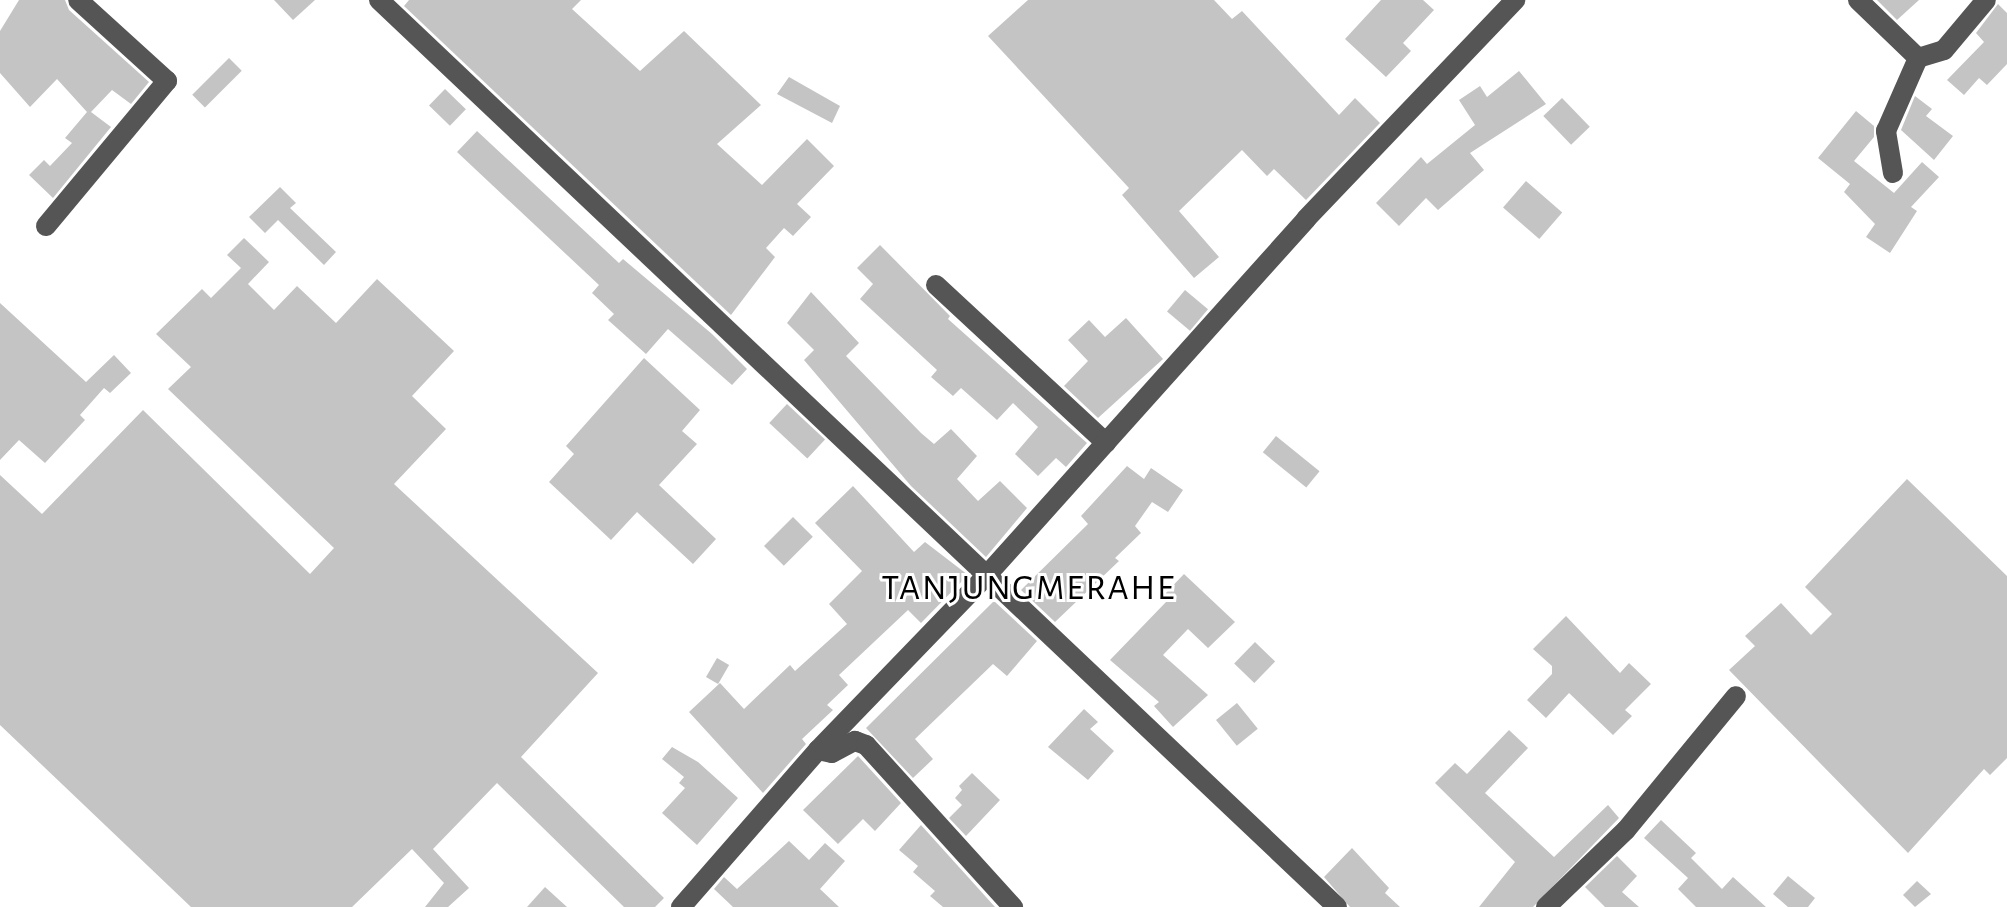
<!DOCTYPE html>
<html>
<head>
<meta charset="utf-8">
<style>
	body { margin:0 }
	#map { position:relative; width:2007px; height:907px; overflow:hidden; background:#fff; font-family:"Alegreya Sans",sans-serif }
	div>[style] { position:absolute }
	.building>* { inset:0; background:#c4c4c4; transform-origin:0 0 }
	.minor>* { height:20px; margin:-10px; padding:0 10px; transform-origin:10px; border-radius:10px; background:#555 }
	span { translate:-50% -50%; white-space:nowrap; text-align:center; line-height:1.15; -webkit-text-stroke:6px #fff; paint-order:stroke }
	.quarter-label { font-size:36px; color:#000; letter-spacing:2px }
</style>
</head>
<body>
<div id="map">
	<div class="building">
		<div style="clip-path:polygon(19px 0,65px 0,69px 10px,149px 82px,131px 104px,112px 90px,91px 112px,111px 127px,53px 198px,29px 175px,44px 160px,50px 166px,72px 143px,65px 138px,87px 112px,57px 79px,30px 107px,0 73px,0 31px)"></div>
		<div style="clip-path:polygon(274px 0,315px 0,293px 20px)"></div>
		<div style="clip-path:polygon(409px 0,581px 0,572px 9px,640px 71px,684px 31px,761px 105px,717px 144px,762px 185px,807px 139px,834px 166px,797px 204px,811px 217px,793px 236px,784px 228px,766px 248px,775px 257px,731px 315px,404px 6px)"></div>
		<div style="clip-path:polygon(1028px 0,1214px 0,1232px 19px,1242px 11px,1339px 115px,1355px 98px,1380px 123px,1306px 200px,1274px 169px,1267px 176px,1242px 150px,1179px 211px,1219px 257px,1194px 278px,1122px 195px,1129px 188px,988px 36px)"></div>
		<div style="clip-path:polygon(1381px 0,1423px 0,1434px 10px,1403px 43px,1411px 51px,1386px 77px,1345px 39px)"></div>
		<div style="clip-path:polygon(1877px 0,1919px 0,1897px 20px)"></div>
		<div style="clip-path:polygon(1998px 4px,2007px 13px,2007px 64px,1987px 85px,1979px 78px,1964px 95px,1947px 80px,1984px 42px,1976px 33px)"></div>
		<div style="left:229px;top:58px;width:18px;height:52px;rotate:45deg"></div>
		<div style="clip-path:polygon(1519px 71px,1546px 104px,1470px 153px,1484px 170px,1438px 210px,1426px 198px,1399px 226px,1376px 203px,1421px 157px,1427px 164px,1475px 125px,1459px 100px,1480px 86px,1487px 97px)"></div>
		<div style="clip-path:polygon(789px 77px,840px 106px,832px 123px,777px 94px)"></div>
		<div style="left:445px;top:89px;width:29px;height:23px;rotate:44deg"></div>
		<div style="clip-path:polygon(1915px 96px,1932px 109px,1926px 116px,1953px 136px,1934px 160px,1901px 130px)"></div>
		<div style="left:1562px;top:98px;width:40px;height:26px;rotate:46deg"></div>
		<div style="clip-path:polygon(1856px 111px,1874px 126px,1874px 137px,1854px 161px,1894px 193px,1922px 162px,1939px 177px,1911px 207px,1917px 211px,1890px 253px,1866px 237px,1875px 224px,1844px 192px,1850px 184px,1818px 158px)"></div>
		<div style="clip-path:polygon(477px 131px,619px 263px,623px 259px,712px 334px,747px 369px,732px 385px,668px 329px,646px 354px,608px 320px,614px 314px,592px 293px,599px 285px,457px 152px)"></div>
		<div style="left:1526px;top:181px;width:48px;height:35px;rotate:41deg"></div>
		<div style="clip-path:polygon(280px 187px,296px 203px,290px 208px,336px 252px,324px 265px,278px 220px,265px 233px,249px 217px)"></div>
		<div style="clip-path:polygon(244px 238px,269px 262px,248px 284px,274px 310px,297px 286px,336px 323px,377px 279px,454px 351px,412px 396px,446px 429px,394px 484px,598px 673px,521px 757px,664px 898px,655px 907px,624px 907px,497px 783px,433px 849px,469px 888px,448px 907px,425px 907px,444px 883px,412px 849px,352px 907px,191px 907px,0 725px,0 475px,42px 514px,143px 410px,310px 574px,334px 548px,168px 389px,191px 367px,156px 334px,202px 289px,211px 298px,241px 268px,227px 255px)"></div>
		<div style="clip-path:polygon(880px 245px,950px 316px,948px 319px,1087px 443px,1066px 467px,1056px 458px,1038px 476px,1015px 454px,1038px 427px,1013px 403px,997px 420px,961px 388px,953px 396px,931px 377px,937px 370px,860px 299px,873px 284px,857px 268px)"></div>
		<div style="left:1185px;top:290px;width:30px;height:28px;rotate:40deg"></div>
		<div style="clip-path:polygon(811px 292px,859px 343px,846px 356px,921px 433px,934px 444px,951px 429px,977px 456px,957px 479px,978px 501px,1000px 481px,1027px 508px,986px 557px,911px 486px,804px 360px,814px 350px,787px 323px)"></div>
		<div style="clip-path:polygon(0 303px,86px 382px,114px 355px,131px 373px,110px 393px,104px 388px,80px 415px,85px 420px,45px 463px,19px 440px,0 460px)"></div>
		<div style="clip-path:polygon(1126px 318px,1163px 359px,1098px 418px,1064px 386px,1088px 361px,1068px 340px,1089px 320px,1105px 337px)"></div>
		<div style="clip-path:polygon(644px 358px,700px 410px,682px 431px,697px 444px,659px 485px,716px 539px,693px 564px,637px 512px,611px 540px,549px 482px,574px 454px,566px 446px)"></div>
		<div style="left:787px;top:404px;width:52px;height:26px;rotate:43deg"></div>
		<div style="left:1276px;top:436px;width:56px;height:21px;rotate:39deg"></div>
		<div style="clip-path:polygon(1127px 466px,1144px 479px,1151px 468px,1183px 490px,1168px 512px,1152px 502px,1135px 526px,1141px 533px,1115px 558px,1119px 561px,1055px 622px,1021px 590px,1088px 524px,1081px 516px)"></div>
		<div style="clip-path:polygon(1907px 479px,2007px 576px,2007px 758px,1990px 775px,1984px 769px,1908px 853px,1729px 670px,1755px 646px,1745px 636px,1781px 603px,1811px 635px,1832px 614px,1805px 587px)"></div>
		<div style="clip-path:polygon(853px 486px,914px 552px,925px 542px,968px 575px,921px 623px,908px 610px,839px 675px,848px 685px,827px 705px,833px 710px,802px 739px,806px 744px,763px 793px,689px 712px,720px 683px,744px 709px,790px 665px,795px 671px,847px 624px,829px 604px,862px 571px,815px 523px)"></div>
		<div style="left:793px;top:517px;width:28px;height:41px;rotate:45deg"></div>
		<div style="clip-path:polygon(1184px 574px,1235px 622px,1208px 648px,1188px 629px,1163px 655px,1208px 695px,1173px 727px,1154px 706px,1159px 702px,1110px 660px,1166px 602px,1161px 598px)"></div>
		<div style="clip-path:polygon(994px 601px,1037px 641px,1007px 676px,993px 664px,915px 739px,933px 759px,913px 778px,866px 728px)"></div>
		<div style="clip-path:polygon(1566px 616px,1620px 673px,1629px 663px,1651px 684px,1625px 710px,1632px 716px,1613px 735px,1569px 693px,1546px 718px,1527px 700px,1552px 674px,1552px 666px,1533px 649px)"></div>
		<div style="left:1255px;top:642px;width:28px;height:30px;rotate:44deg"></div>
		<div style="left:717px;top:658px;width:14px;height:22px;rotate:30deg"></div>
		<div style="left:1237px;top:703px;width:33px;height:27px;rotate:51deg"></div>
		<div style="clip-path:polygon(1084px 709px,1098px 722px,1090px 729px,1114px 751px,1088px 780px,1048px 747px)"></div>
		<div style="clip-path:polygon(1509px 730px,1528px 748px,1485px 793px,1554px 857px,1608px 805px,1619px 818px,1533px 907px,1479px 907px,1515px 862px,1435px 783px,1455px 763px,1467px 774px)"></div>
		<div style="clip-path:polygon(672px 747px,698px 762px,738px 798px,697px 845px,662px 813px,685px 788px,679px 783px,684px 777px,662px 759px)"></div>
		<div style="clip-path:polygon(858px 756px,901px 803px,875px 831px,863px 819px,838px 844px,803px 810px)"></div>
		<div style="clip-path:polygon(972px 773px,1000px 800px,966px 836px,949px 818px,962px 805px,955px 798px,962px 790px,959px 786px)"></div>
		<div style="clip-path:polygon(1661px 820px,1696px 853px,1691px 858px,1722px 889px,1733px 877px,1766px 907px,1696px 907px,1678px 889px,1688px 878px,1644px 838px)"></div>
		<div style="clip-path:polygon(921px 825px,977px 887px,995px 907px,943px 907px,930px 896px,935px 891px,913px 872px,918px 866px,899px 850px)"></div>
		<div style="clip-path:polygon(789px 841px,809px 860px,825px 843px,845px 861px,820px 889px,839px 907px,733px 907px,714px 889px,724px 877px,737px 889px)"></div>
		<div style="clip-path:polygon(1352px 848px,1389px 888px,1385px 893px,1400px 907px,1350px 907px,1324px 877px)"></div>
		<div style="clip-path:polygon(1617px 856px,1637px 876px,1622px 892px,1639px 907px,1605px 907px,1585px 887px)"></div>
		<div style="clip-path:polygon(1788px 876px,1815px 898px,1808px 907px,1788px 907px,1773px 894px)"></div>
		<div style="clip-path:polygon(1917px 881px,1931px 894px,1915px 907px,1903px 895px)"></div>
		<div style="clip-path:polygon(545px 887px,567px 907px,527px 907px)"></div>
	</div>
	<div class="minor">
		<div style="left:379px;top:0;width:1319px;rotate:43.43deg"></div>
		<div style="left:1858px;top:0;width:83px;rotate:44deg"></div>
		<div style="left:1918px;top:58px;width:27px;rotate:-17deg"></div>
		<div style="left:1944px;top:50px;width:65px;rotate:-50deg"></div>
		<div style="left:1893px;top:173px;width:43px;rotate:-99.5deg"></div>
		<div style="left:1886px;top:131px;width:80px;rotate:-66.3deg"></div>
		<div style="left:46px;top:226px;width:189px;rotate:-50.2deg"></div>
		<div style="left:167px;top:81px;width:120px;rotate:-137.7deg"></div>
		<div style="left:936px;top:285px;width:232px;rotate:42.9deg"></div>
		<div style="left:818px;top:750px;width:14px;rotate:12deg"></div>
		<div style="left:832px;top:753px;width:26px;rotate:-28deg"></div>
		<div style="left:855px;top:741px;width:12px;rotate:20deg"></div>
		<div style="left:866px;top:745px;width:219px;rotate:47.8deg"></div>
		<div style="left:681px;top:907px;width:208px;rotate:-48.9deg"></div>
		<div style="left:818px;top:750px;width:243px;rotate:-46deg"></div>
		<div style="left:987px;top:575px;width:478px;rotate:-48.1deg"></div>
		<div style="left:1306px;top:219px;width:303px;rotate:-46.3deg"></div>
		<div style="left:1546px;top:907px;width:111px;rotate:-43.9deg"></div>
		<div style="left:1626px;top:830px;width:173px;rotate:-50.6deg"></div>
	</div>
	<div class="quarter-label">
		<span style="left:1029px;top:589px">TANJUNGMERAHE</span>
	</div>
</div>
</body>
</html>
